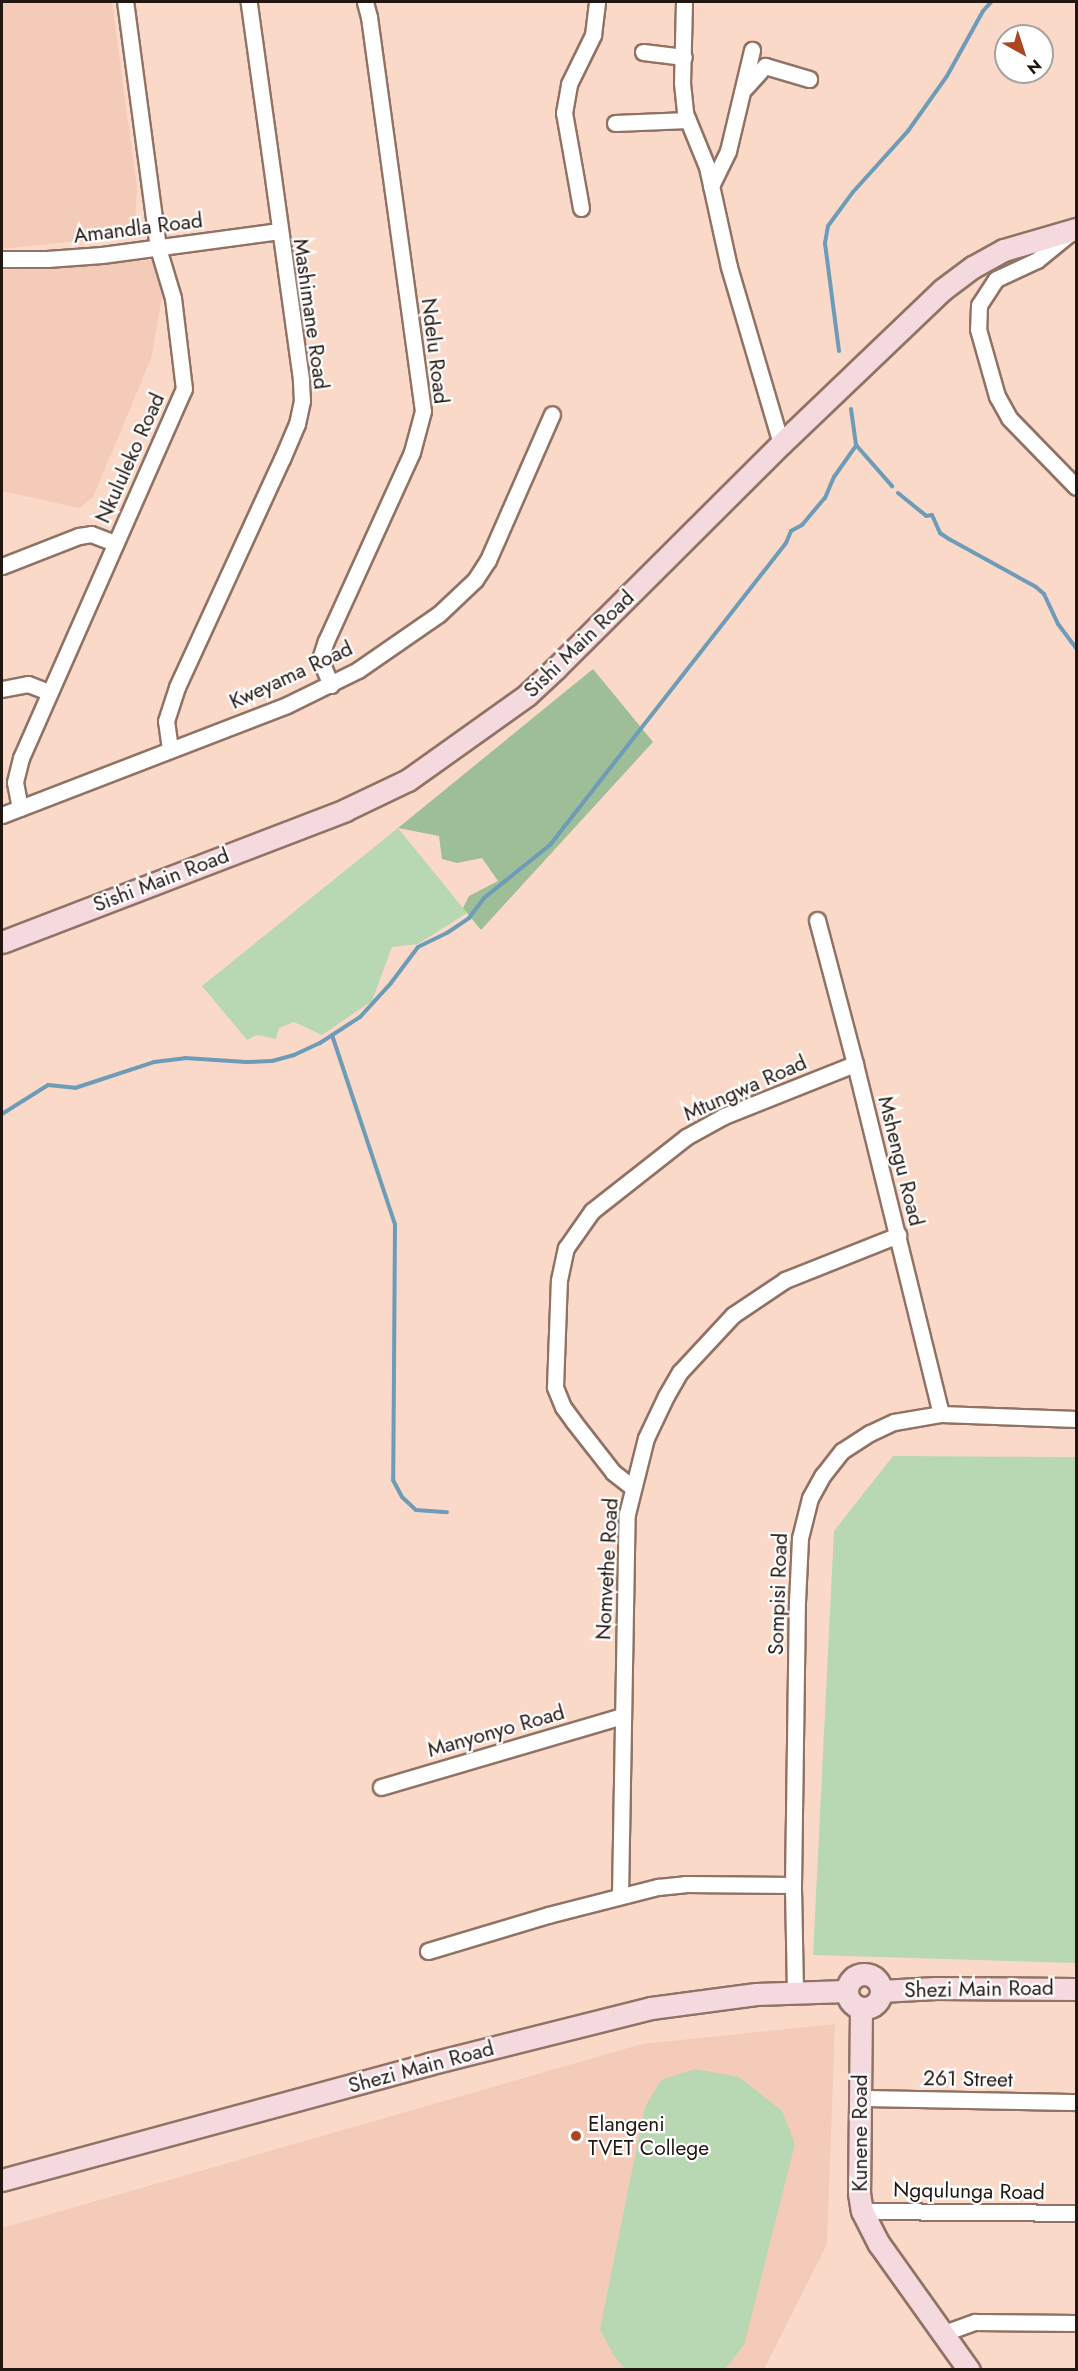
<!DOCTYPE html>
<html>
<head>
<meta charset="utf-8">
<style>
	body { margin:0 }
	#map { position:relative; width:1078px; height:2371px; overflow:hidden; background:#fbd9c9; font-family:Jost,sans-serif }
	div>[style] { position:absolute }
	.built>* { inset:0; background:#f4cbb8 }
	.green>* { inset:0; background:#b8d7b3 }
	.forest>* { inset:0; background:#9dbe97 }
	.stream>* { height:4px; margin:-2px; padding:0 2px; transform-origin:2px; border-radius:2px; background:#6d9cb8 }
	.roads { filter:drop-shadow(2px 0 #907364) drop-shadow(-2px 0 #907364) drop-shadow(0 2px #907364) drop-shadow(0 -2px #907364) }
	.street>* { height:15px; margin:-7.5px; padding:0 7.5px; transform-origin:7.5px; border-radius:7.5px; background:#fff }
	.secondary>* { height:21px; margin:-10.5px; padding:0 10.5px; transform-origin:10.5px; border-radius:10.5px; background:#f4dadf }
	.secondary>.ring { margin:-10.5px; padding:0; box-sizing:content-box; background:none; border:21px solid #f4dadf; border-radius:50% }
	.dots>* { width:16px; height:16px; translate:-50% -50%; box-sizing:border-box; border:3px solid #fff; border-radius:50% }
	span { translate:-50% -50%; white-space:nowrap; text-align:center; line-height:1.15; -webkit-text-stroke:4.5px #fff; paint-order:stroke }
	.street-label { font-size:21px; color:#221611 }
	.poi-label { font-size:21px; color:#221611 }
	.left { translate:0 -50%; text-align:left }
	.frame { position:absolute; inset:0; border:3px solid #221611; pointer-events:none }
	.north { position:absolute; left:994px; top:24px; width:60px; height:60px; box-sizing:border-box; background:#fff; border:2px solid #a7a2a0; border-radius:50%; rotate:141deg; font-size:16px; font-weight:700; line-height:24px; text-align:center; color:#221611 }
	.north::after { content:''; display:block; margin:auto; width:21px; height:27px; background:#ad4620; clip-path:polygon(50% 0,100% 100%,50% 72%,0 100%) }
</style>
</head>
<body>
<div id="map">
	<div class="built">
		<div style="clip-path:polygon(2px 2px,112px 2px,137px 188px,134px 235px,2px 249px)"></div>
		<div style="clip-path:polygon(152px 260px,162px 297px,151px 359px,93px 497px,79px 508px,2px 491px,2px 270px)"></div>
		<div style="clip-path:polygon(835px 2024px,827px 2244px,764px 2369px,2px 2370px,2px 2228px,642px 2044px)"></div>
	</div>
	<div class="green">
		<div style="clip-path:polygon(398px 828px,467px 913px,418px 944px,392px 947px,372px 1001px,322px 1035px,294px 1022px,279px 1028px,276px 1039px,257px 1035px,247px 1040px,202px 986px)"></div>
		<div style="clip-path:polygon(893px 1456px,1076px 1457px,1076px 1963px,813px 1955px,834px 1531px)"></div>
		<div style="clip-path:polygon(695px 2069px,739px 2077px,782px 2111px,795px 2144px,744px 2345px,725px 2369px,625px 2369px,614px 2356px,600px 2329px,645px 2107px,661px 2080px)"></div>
	</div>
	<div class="forest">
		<div style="clip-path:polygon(593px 669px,653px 742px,481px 930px,463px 908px,469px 896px,498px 881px,482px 858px,457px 863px,442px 859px,439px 836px,398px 828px)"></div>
	</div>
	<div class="stream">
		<div style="left:839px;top:351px;width:109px;rotate:-97.4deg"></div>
		<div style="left:825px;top:243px;width:17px;rotate:-80deg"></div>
		<div style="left:828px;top:226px;width:42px;rotate:-53.7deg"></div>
		<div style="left:853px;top:192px;width:82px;rotate:-48deg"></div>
		<div style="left:908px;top:131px;width:67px;rotate:-54.7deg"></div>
		<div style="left:947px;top:76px;width:74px;rotate:-61deg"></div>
		<div style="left:983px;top:11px;width:12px;rotate:-48deg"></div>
		<div style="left:851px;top:409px;width:36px;rotate:82deg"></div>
		<div style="left:856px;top:445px;width:55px;rotate:48.7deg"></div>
		<div style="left:898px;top:493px;width:36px;rotate:39deg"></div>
		<div style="left:926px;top:516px;width:6px;rotate:-9deg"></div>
		<div style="left:932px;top:515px;width:20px;rotate:66deg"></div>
		<div style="left:940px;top:533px;width:11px;rotate:34deg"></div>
		<div style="left:949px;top:539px;width:99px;rotate:28.9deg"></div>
		<div style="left:1036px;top:587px;width:11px;rotate:41deg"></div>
		<div style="left:1044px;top:594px;width:33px;rotate:65deg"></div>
		<div style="left:1058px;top:624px;width:30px;rotate:53deg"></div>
		<div style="left:332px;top:1035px;width:199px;rotate:71.6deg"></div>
		<div style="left:395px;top:1224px;width:256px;rotate:90.4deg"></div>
		<div style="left:393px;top:1480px;width:19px;rotate:62deg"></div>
		<div style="left:402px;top:1497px;width:19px;rotate:43deg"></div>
		<div style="left:416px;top:1510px;width:31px;rotate:4deg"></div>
		<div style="left:2px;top:1114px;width:54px;rotate:-32.2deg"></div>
		<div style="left:48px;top:1085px;width:27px;rotate:6deg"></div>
		<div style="left:75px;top:1088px;width:83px;rotate:-18.2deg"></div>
		<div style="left:154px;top:1062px;width:31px;rotate:-7deg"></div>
		<div style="left:185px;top:1058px;width:61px;rotate:3.8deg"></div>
		<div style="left:246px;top:1062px;width:26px;rotate:-2deg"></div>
		<div style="left:272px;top:1061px;width:23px;rotate:-15deg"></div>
		<div style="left:294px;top:1055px;width:29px;rotate:-25deg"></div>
		<div style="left:320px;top:1043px;width:48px;rotate:-33deg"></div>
		<div style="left:360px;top:1017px;width:46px;rotate:-47.6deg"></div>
		<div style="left:391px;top:983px;width:45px;rotate:-53.1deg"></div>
		<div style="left:418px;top:947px;width:32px;rotate:-26deg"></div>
		<div style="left:447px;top:933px;width:27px;rotate:-34deg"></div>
		<div style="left:469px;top:918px;width:25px;rotate:-53deg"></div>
		<div style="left:484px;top:898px;width:85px;rotate:-38.8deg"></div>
		<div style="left:550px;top:845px;width:383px;rotate:-52deg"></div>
		<div style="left:786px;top:543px;width:13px;rotate:-67deg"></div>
		<div style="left:791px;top:531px;width:13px;rotate:-29deg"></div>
		<div style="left:802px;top:525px;width:35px;rotate:-50deg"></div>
		<div style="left:825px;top:498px;width:23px;rotate:-67deg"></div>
		<div style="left:834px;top:477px;width:39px;rotate:-55deg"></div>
	</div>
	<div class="roads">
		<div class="street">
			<div style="left:684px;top:2px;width:81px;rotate:91.4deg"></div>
			<div style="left:682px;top:83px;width:30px;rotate:84deg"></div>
			<div style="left:685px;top:113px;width:58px;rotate:67.8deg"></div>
			<div style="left:707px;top:167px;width:102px;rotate:77.6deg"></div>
			<div style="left:729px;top:267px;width:184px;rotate:73.6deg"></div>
			<div style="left:643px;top:52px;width:41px;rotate:7deg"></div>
			<div style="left:745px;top:88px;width:30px;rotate:-48deg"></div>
			<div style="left:765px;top:66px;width:46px;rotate:16.5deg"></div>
			<div style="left:615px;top:123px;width:73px;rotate:-2.4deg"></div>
			<div style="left:711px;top:186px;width:39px;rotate:-64deg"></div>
			<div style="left:728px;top:151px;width:104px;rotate:-76.6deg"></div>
			<div style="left:581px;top:208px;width:97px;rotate:-100.1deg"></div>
			<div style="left:564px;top:113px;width:29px;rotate:-80deg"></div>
			<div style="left:569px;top:84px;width:55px;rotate:-63.9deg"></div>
			<div style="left:593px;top:35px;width:33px;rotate:-83deg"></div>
			<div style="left:1069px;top:234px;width:41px;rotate:140.9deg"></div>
			<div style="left:1037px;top:260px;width:45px;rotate:155.1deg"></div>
			<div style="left:996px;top:279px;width:31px;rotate:123deg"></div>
			<div style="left:979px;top:305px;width:24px;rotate:92deg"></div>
			<div style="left:978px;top:329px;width:70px;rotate:74.2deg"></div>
			<div style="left:997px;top:396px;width:25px;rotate:61deg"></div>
			<div style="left:1009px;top:418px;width:96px;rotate:45.8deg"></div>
			<div style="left:2px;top:259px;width:45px"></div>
			<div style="left:47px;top:259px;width:55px;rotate:-4.2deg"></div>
			<div style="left:102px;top:255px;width:179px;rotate:-7.7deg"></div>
			<div style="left:2px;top:566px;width:83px;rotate:-21.3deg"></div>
			<div style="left:79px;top:536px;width:12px;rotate:-9deg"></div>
			<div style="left:91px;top:534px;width:26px;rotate:21deg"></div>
			<div style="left:331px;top:685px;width:28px;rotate:-113deg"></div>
			<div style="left:320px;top:659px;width:19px;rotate:-72deg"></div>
			<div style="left:326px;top:641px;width:208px;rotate:-65.5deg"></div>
			<div style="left:412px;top:452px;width:42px;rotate:-75deg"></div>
			<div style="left:423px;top:411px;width:398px;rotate:-97.8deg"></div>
			<div style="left:369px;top:17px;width:16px;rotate:-105deg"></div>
			<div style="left:2px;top:689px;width:26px;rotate:-11deg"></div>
			<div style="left:28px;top:684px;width:22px;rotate:21deg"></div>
			<div style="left:170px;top:749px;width:28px;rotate:-98deg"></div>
			<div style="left:166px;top:721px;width:36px;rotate:-72deg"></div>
			<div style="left:177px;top:687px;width:251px;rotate:-65.3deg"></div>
			<div style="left:282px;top:459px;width:38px;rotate:-67deg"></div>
			<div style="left:297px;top:424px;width:24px;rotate:-78deg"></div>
			<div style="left:302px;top:401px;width:22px;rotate:-93deg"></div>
			<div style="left:301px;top:379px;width:381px;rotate:-97.9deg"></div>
			<div style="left:20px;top:808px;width:26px;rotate:-101deg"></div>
			<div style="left:15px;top:782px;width:25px;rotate:-76deg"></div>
			<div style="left:21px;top:758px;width:403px;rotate:-66.2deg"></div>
			<div style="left:184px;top:389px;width:92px;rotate:-96.9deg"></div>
			<div style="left:173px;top:298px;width:52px;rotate:-106.7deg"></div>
			<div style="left:158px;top:248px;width:248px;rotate:-97.6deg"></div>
			<div style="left:2px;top:815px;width:305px;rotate:-21.1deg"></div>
			<div style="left:287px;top:705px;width:79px;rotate:-26.2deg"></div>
			<div style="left:358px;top:670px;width:98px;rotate:-34.7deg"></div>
			<div style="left:439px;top:614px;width:50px;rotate:-43.4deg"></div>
			<div style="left:475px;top:580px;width:24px;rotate:-57deg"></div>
			<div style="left:488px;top:560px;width:159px;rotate:-66.3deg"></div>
			<div style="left:817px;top:920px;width:149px;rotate:75.2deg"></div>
			<div style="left:855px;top:1064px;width:360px;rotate:76.2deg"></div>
			<div style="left:632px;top:1487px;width:24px;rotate:-142deg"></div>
			<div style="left:613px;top:1472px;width:63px;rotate:-128deg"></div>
			<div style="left:574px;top:1422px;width:19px;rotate:-126deg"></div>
			<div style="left:563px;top:1407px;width:22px;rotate:-112deg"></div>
			<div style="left:555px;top:1387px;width:107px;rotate:-87.9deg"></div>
			<div style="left:559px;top:1280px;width:33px;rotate:-78deg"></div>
			<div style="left:566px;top:1248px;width:45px;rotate:-54.9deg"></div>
			<div style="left:592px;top:1211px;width:120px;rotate:-38.2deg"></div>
			<div style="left:686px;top:1137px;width:43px;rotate:-28.9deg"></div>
			<div style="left:724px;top:1116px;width:141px;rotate:-21.7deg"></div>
			<div style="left:381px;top:1787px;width:251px;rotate:-16.4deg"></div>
			<div style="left:620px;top:1896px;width:382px;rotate:-89deg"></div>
			<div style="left:627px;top:1514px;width:78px;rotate:-76deg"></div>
			<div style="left:646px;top:1438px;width:47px;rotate:-64.5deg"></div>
			<div style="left:666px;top:1396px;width:28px;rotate:-60deg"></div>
			<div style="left:680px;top:1372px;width:78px;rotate:-47.1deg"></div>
			<div style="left:733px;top:1315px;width:63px;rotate:-33.9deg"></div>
			<div style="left:785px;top:1280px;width:122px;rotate:-21.7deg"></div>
			<div style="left:428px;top:1951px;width:125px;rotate:-16.7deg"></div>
			<div style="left:548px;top:1915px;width:114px;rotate:-14.3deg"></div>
			<div style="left:658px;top:1887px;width:27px;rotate:-6deg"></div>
			<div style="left:685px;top:1884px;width:108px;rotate:0.5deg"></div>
			<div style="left:795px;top:1992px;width:107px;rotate:-91.1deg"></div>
			<div style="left:793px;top:1885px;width:283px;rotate:-89.2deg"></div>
			<div style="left:797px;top:1602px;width:64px;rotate:-87.3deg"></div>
			<div style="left:800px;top:1538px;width:41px;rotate:-76deg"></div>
			<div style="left:810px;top:1498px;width:26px;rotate:-61deg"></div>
			<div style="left:823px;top:1475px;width:31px;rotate:-52deg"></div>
			<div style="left:842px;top:1451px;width:33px;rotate:-33deg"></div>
			<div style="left:870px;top:1433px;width:26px;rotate:-25deg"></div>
			<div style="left:894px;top:1422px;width:48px;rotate:-9.7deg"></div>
			<div style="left:941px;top:1414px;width:135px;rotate:2.1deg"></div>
			<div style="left:860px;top:2098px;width:216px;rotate:1.1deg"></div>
			<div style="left:862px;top:2211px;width:214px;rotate:0.5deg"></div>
			<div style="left:944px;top:2333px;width:33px;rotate:-20deg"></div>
			<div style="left:975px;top:2322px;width:101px;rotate:0.6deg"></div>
		</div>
		<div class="secondary">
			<div style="left:2px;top:942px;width:368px;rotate:-21deg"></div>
			<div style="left:345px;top:810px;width:70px;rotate:-25.5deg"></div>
			<div style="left:408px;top:780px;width:146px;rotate:-35.5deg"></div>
			<div style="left:527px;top:695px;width:40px;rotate:-43deg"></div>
			<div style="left:556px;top:668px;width:317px;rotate:-44.9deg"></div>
			<div style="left:781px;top:444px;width:223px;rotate:-43.7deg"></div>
			<div style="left:942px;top:290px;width:39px;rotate:-37deg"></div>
			<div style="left:973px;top:267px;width:35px;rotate:-29deg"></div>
			<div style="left:1004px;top:250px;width:75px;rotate:-16.3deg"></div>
			<div class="ring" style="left:847px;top:1974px;width:13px;height:13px"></div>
			<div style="left:881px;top:1991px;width:55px;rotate:-3.1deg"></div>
			<div style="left:936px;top:1988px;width:140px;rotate:0.4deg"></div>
			<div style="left:861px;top:2008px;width:185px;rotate:90.6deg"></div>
			<div style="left:859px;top:2193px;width:18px;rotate:81deg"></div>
			<div style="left:862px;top:2211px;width:37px;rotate:63deg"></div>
			<div style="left:879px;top:2244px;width:155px;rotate:54.5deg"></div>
			<div style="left:2px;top:2180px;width:442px;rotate:-15.2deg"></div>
			<div style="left:428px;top:2064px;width:230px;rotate:-14.1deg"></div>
			<div style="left:651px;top:2008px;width:106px;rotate:-7.6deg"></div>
			<div style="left:756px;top:1994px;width:91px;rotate:-1.9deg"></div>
		</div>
	</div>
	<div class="dots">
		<div style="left:576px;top:2136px;background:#ad4620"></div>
	</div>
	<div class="street-label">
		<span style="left:138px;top:228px;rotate:-7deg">Amandla Road</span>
		<span style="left:311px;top:314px;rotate:82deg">Mashimane Road</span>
		<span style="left:435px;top:351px;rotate:83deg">Ndelu Road</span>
		<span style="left:130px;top:458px;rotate:-66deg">Nkululeko Road</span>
		<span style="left:579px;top:644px;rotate:-44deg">Sishi Main Road</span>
		<span style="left:291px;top:675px;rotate:-25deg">Kweyama Road</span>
		<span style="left:161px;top:880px;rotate:-21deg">Sishi Main Road</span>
		<span style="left:745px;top:1088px;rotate:-24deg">Mtungwa Road</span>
		<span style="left:901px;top:1161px;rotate:76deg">Mshengu Road</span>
		<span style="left:607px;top:1569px;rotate:-87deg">Nomvethe Road</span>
		<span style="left:778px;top:1594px;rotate:-88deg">Sompisi Road</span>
		<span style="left:496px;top:1731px;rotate:-16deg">Manyonyo Road</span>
		<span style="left:979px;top:1989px;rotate:-1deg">Shezi Main Road</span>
		<span style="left:421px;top:2067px;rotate:-15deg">Shezi Main Road</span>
		<span style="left:968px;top:2079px;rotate:1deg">261 Street</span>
		<span style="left:860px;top:2133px;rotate:-90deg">Kunene Road</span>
		<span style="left:969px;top:2191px;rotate:1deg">Ngqulunga Road</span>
	</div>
	<div class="poi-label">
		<span class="left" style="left:588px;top:2136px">Elangeni<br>TVET College</span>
	</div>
	<div class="frame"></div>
	<div class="north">N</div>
</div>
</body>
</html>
